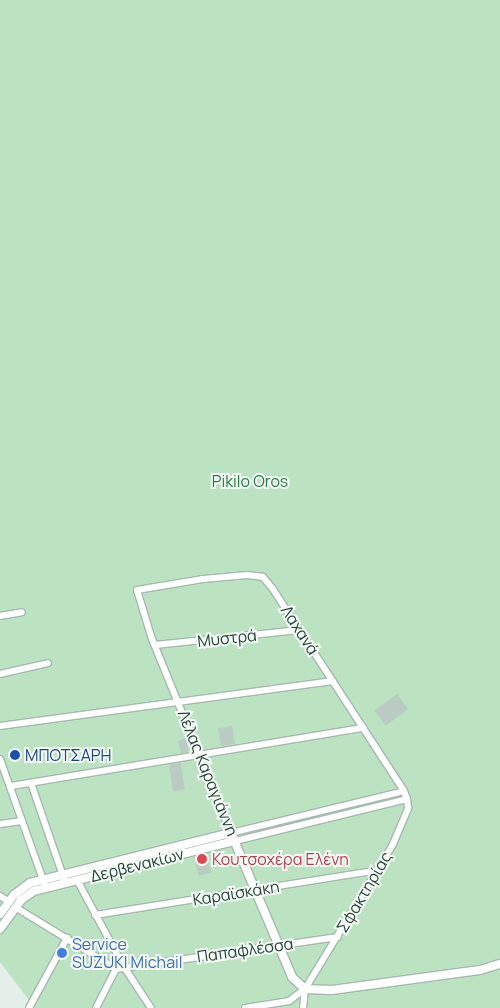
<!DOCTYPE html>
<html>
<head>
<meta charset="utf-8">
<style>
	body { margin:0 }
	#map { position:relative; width:500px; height:1008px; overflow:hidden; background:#e4efe9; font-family:Manrope,sans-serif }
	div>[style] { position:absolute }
	.green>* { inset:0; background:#bbe3c1 }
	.building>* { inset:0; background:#b9cbc2; transform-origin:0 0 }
	.roads { filter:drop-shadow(1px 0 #a6b8b0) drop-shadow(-1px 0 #a6b8b0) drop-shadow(0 1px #a6b8b0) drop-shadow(0 -1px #a6b8b0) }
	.minor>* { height:6px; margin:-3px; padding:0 3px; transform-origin:3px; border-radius:3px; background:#fff }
	.tertiary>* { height:8px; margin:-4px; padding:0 4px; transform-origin:4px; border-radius:4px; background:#fff }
	.dots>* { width:14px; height:14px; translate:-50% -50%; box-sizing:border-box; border:2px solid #f6fbf8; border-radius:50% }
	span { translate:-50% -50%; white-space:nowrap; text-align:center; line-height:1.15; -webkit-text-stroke:4px #f6fbf8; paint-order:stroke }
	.park-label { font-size:16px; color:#25803e }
	.street-label { font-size:16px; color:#214436 }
	.transit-label { font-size:16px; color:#164399 }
	.left { translate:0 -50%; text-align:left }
	.health-label { font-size:16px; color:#be3a42 }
	.shop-label { font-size:16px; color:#366cbe }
</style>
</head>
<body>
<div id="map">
	<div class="green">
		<div style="clip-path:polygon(0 0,500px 0,500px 1008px,35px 1008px,0 962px)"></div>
	</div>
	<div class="building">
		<div style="left:397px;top:694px;width:19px;height:28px;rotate:54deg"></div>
		<div style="left:232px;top:726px;width:18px;height:14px;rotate:81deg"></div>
		<div style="clip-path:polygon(187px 738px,188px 752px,181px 753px,178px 741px)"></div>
		<div style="left:181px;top:763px;width:27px;height:12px;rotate:82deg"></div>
		<div style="left:206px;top:854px;width:19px;height:13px;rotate:74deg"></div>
	</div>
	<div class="roads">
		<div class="minor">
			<div style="left:0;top:616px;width:22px;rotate:-10deg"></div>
			<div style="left:155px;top:645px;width:145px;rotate:-5.9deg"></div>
			<div style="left:0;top:674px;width:49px;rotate:-12.9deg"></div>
			<div style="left:0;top:726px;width:336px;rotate:-7.7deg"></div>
			<div style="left:0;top:759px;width:137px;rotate:70.4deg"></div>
			<div style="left:31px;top:783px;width:102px;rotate:71deg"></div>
			<div style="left:11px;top:786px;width:357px;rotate:-9.4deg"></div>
			<div style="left:0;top:824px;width:22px;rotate:-8deg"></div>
			<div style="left:235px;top:841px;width:177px;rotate:-13.7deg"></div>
			<div style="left:77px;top:880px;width:99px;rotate:61.6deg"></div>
			<div style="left:124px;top:967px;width:49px;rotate:56.6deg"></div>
			<div style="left:0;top:896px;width:9px;rotate:32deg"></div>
			<div style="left:15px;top:907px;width:119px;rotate:31.5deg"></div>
			<div style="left:116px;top:969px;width:224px;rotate:-8.2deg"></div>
			<div style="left:95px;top:915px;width:287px;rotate:-9deg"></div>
			<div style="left:29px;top:1008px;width:80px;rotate:-61.5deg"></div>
			<div style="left:96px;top:1008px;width:44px;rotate:-62.9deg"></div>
			<div style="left:245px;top:1008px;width:45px;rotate:-9deg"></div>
			<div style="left:289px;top:1001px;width:20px;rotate:-37deg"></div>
			<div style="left:305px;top:989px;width:170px;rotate:-58.7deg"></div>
			<div style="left:393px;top:844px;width:39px;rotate:-67deg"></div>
			<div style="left:408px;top:808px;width:9px;rotate:-96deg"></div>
			<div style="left:407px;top:799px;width:9px;rotate:-111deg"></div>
			<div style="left:404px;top:791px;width:241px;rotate:-123deg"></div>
			<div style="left:273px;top:589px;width:16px;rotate:-130deg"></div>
			<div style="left:263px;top:577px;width:16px;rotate:-173deg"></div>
			<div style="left:247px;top:575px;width:44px;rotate:174.8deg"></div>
			<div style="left:203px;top:579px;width:67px;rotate:170.5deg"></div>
			<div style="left:137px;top:590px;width:51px;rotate:73deg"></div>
			<div style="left:152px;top:639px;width:209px;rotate:67.8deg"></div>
			<div style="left:231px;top:833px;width:178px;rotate:-13.6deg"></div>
			<div style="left:303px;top:1008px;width:19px;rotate:-84deg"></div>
		</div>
		<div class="tertiary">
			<div style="left:0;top:914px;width:24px;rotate:-54deg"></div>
			<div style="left:14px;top:895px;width:20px;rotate:-37deg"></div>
			<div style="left:30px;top:883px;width:207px;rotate:-14deg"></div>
			<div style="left:231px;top:833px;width:156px;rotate:67deg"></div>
			<div style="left:292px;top:977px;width:18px;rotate:43deg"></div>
			<div style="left:305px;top:989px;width:27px;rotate:2deg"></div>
			<div style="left:332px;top:990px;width:149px;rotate:-7.7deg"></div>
			<div style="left:480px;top:970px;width:21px;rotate:-17deg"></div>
			<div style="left:0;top:929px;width:36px;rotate:-54deg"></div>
			<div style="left:21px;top:900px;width:16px;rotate:-35deg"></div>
			<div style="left:34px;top:891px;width:207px;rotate:-14deg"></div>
		</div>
	</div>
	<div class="dots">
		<div style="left:15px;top:755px;background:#1a4fb4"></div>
		<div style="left:202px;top:859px;background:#e0444e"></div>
		<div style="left:62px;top:953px;background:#3f7fe0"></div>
	</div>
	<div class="park-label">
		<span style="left:250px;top:481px">Pikilo Oros</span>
	</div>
	<div class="street-label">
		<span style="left:300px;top:630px;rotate:57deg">Λαχανά</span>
		<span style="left:227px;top:638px;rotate:-6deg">Μυστρά</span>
		<span style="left:208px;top:773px;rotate:68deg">Λέλας Καραγιάννη</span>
		<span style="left:137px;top:865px;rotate:-14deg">Δερβενακίων</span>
		<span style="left:364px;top:892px;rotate:-59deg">Σφακτηρίας</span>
		<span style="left:236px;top:893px;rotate:-9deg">Καραϊσκάκη</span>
		<span style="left:245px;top:950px;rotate:-8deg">Παπαφλέσσα</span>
	</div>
	<div class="transit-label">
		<span class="left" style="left:25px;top:755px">ΜΠΟΤΣΑΡΗ</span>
	</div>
	<div class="health-label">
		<span class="left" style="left:212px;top:859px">Κουτσοχέρα Ελένη</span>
	</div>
	<div class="shop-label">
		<span class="left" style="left:72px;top:953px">Service<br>SUZUKI Michail</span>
	</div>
</div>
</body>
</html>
